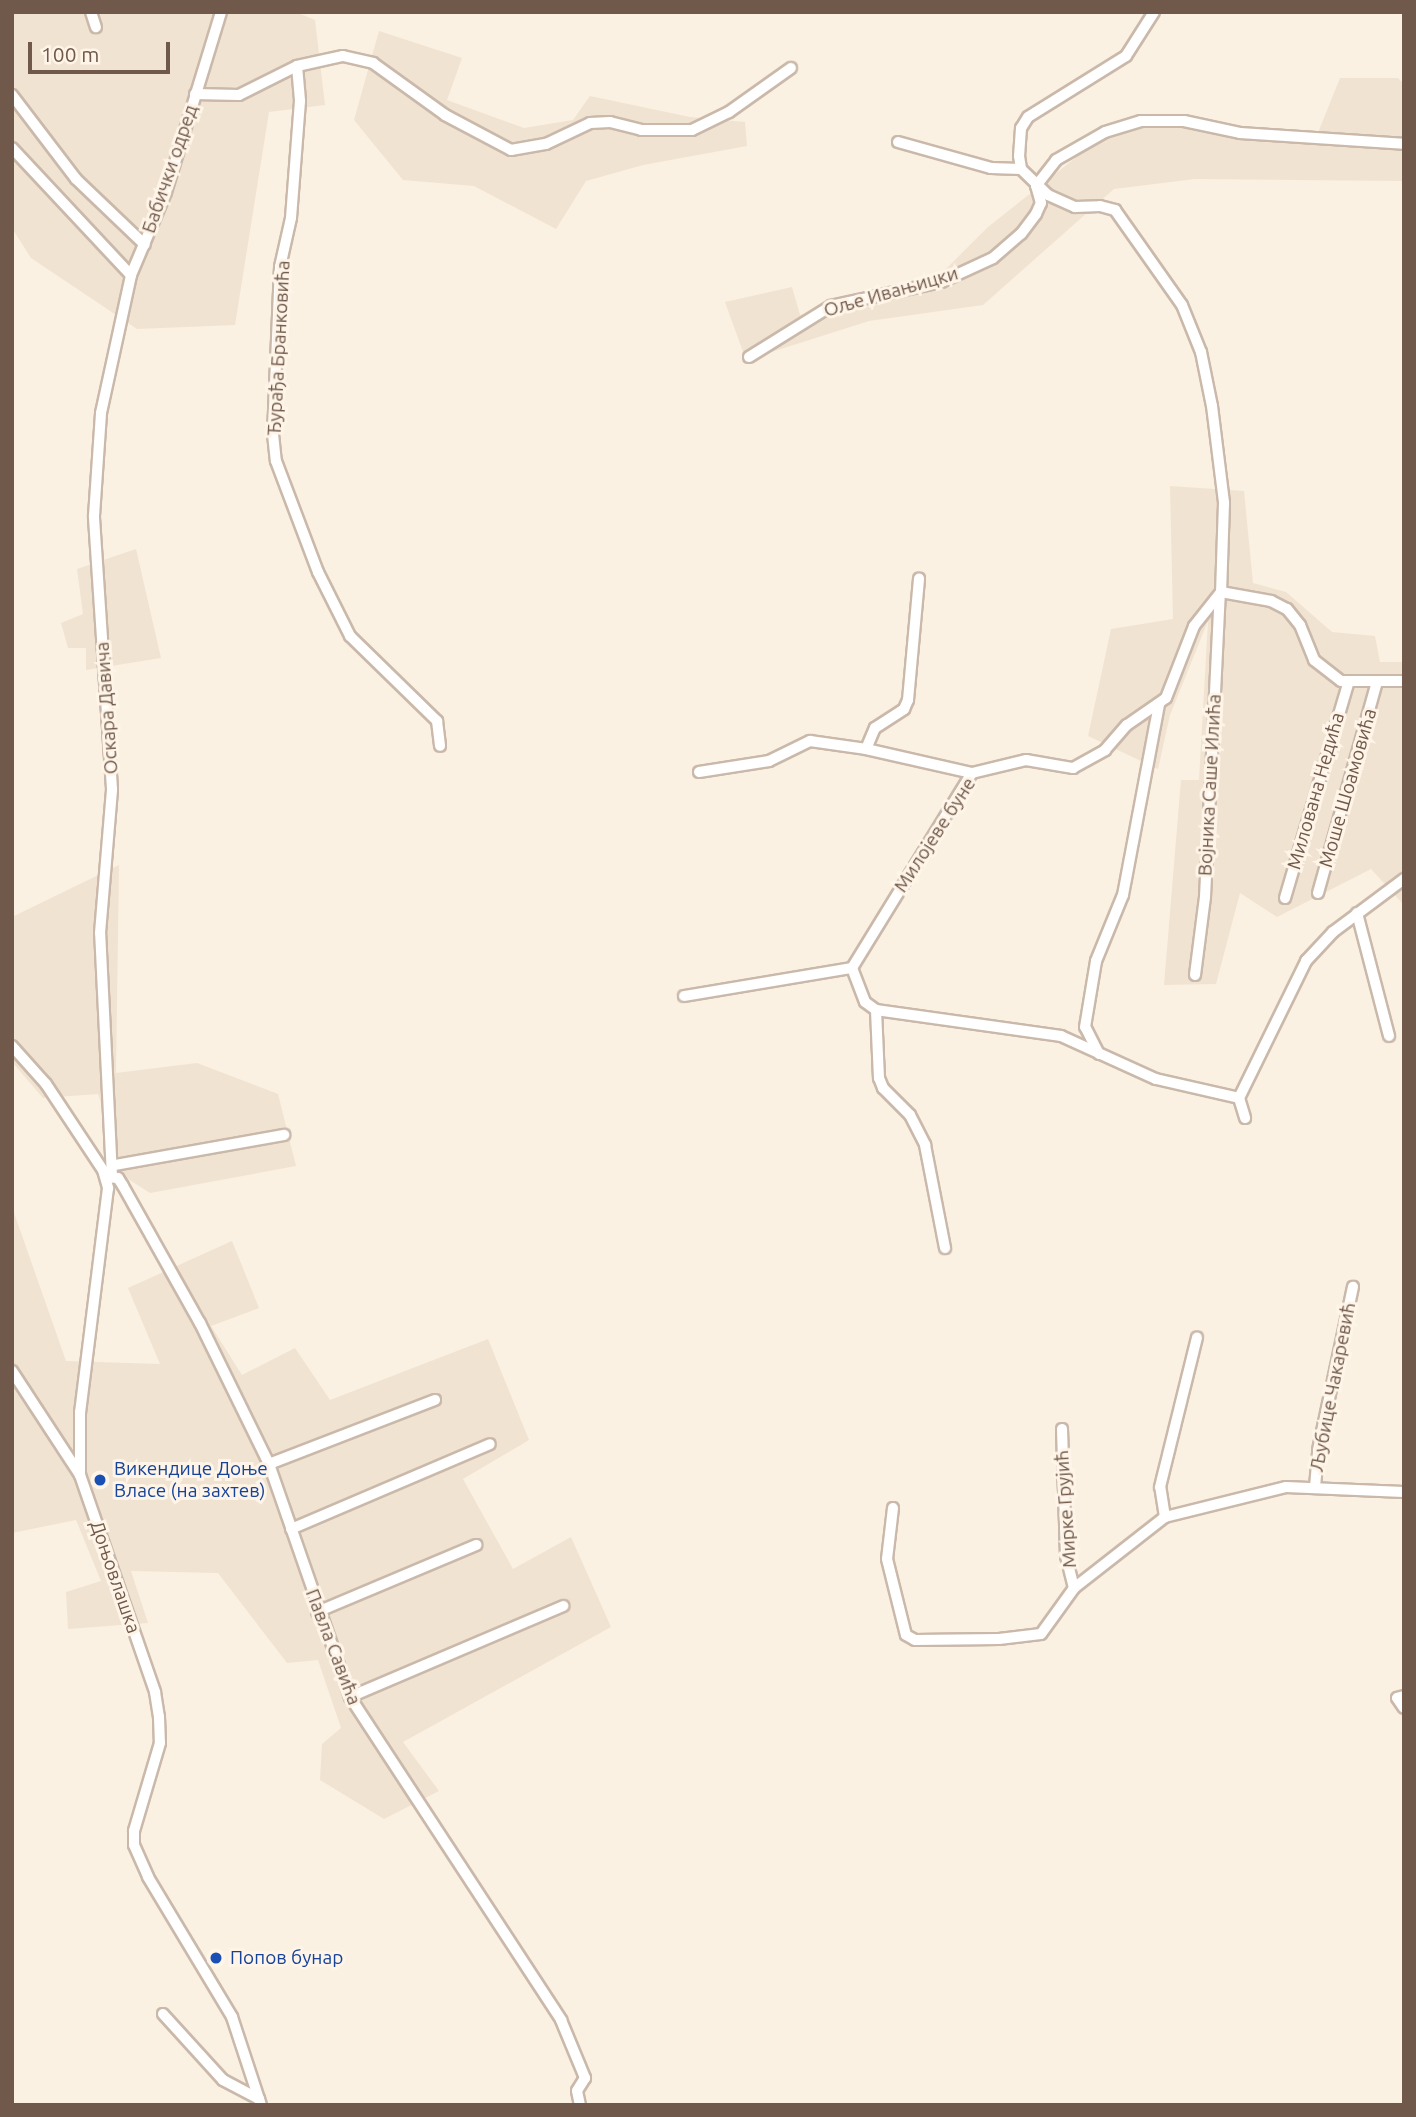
<!DOCTYPE html>
<html>
<head>
<meta charset="utf-8">
<style>
	body { margin:0 }
	#map { position:relative; width:1416px; height:2117px; overflow:hidden; background:#faf1e2; font-family:Ubuntu,sans-serif }
	div>[style] { position:absolute }
	.residential>* { inset:0; background:#f1e3d1 }
	.roads { filter:drop-shadow(2px 0 #cab9aa) drop-shadow(-2px 0 #cab9aa) drop-shadow(0 2px #cab9aa) drop-shadow(0 -2px #cab9aa) }
	.street>* { height:10px; margin:-5px; padding:0 5px; transform-origin:5px; border-radius:5px; background:#fff }
	.dots>* { width:19px; height:19px; translate:-50% -50%; box-sizing:border-box; border:4px solid #fef5e8; border-radius:50% }
	span { translate:-50% -50%; white-space:nowrap; text-align:center; line-height:1.15; -webkit-text-stroke:6px #fef5e8; paint-order:stroke }
	.street-label { font-size:19px; color:#70594b }
	.transit-label { font-size:19px; color:#164399 }
	.left { translate:0 -50%; text-align:left }
	.frame { position:absolute; inset:0; border:14px solid #70594b; pointer-events:none }
	.scale { position:absolute; left:28px; top:42px; width:142px; height:32px; box-sizing:border-box; border:4px solid #70594b; border-top:0; padding-left:9px; font-size:21px; line-height:24px; white-space:nowrap; color:#70594b; -webkit-text-stroke:5px #fef5e8; paint-order:stroke }
</style>
</head>
<body>
<div id="map">
	<div class="residential">
		<div style="clip-path:polygon(12px 12px,296px 12px,315px 20px,325px 105px,269px 112px,235px 325px,137px 329px,31px 258px,12px 228px)"></div>
		<div style="clip-path:polygon(379px 31px,462px 58px,447px 100px,524px 128px,573px 120px,590px 96px,690px 117px,745px 122px,747px 146px,643px 165px,586px 181px,556px 229px,474px 186px,403px 180px,354px 120px)"></div>
		<div style="clip-path:polygon(1340px 78px,1398px 78px,1404px 84px,1404px 181px,1195px 179px,1114px 189px,983px 305px,869px 321px,746px 360px,725px 302px,792px 287px,800px 315px,920px 284px,938px 277px,988px 227px,1112px 129px,1184px 124px,1317px 135px)"></div>
		<div style="clip-path:polygon(1170px 486px,1244px 491px,1253px 583px,1286px 592px,1332px 632px,1375px 636px,1380px 662px,1404px 662px,1404px 905px,1371px 869px,1277px 917px,1240px 893px,1216px 984px,1164px 985px,1181px 780px,1199px 780px,1208px 621px,1170px 715px,1158px 769px,1088px 736px,1111px 629px,1173px 619px)"></div>
		<div style="clip-path:polygon(136px 549px,161px 658px,86px 670px,86px 648px,68px 648px,61px 623px,83px 614px,77px 569px)"></div>
		<div style="clip-path:polygon(119px 865px,116px 1073px,197px 1063px,278px 1094px,296px 1166px,150px 1193px,125px 1177px,98px 1094px,43px 1098px,12px 1062px,12px 917px)"></div>
		<div style="clip-path:polygon(12px 1207px,66px 1361px,160px 1364px,128px 1288px,232px 1241px,259px 1308px,211px 1326px,242px 1375px,295px 1348px,330px 1400px,488px 1339px,529px 1440px,463px 1479px,513px 1569px,571px 1537px,611px 1627px,403px 1742px,439px 1791px,384px 1819px,320px 1780px,322px 1744px,341px 1728px,318px 1660px,287px 1663px,218px 1573px,131px 1571px,148px 1623px,68px 1629px,66px 1592px,101px 1581px,76px 1520px,12px 1533px)"></div>
	</div>
	<div class="roads">
		<div class="street">
			<div style="left:91px;top:12px;width:16px;rotate:72deg"></div>
			<div style="left:1154px;top:12px;width:52px;rotate:122.5deg"></div>
			<div style="left:1126px;top:56px;width:115px;rotate:148.1deg"></div>
			<div style="left:1028px;top:117px;width:13px;rotate:122deg"></div>
			<div style="left:1021px;top:128px;width:28px;rotate:94deg"></div>
			<div style="left:1019px;top:156px;width:13px;rotate:81deg"></div>
			<div style="left:1021px;top:169px;width:37px;rotate:44deg"></div>
			<div style="left:1048px;top:195px;width:30px;rotate:24deg"></div>
			<div style="left:1075px;top:207px;width:25px;rotate:-2deg"></div>
			<div style="left:1100px;top:206px;width:16px;rotate:15deg"></div>
			<div style="left:1115px;top:210px;width:116px;rotate:54.8deg"></div>
			<div style="left:1182px;top:305px;width:51px;rotate:68deg"></div>
			<div style="left:1201px;top:352px;width:55px;rotate:78.5deg"></div>
			<div style="left:1212px;top:406px;width:98px;rotate:82.9deg"></div>
			<div style="left:1224px;top:503px;width:89px;rotate:91.9deg"></div>
			<div style="left:297px;top:66px;width:35px;rotate:85deg"></div>
			<div style="left:300px;top:101px;width:117px;rotate:94.4deg"></div>
			<div style="left:291px;top:218px;width:50px;rotate:102.7deg"></div>
			<div style="left:280px;top:267px;width:167px;rotate:92.4deg"></div>
			<div style="left:273px;top:434px;width:27px;rotate:84deg"></div>
			<div style="left:276px;top:461px;width:119px;rotate:69.3deg"></div>
			<div style="left:318px;top:572px;width:72px;rotate:63.4deg"></div>
			<div style="left:350px;top:636px;width:122px;rotate:44.3deg"></div>
			<div style="left:437px;top:721px;width:25px;rotate:83deg"></div>
			<div style="left:195px;top:94px;width:44px;rotate:1.3deg"></div>
			<div style="left:239px;top:95px;width:65px;rotate:-26.6deg"></div>
			<div style="left:297px;top:66px;width:47px;rotate:-12.3deg"></div>
			<div style="left:343px;top:56px;width:31px;rotate:13deg"></div>
			<div style="left:373px;top:63px;width:89px;rotate:35.8deg"></div>
			<div style="left:445px;top:115px;width:75px;rotate:27.9deg"></div>
			<div style="left:511px;top:150px;width:36px;rotate:-10deg"></div>
			<div style="left:546px;top:144px;width:49px;rotate:-25.5deg"></div>
			<div style="left:590px;top:123px;width:20px;rotate:-3deg"></div>
			<div style="left:610px;top:122px;width:32px;rotate:14deg"></div>
			<div style="left:641px;top:130px;width:51px"></div>
			<div style="left:692px;top:130px;width:41px;rotate:-25.9deg"></div>
			<div style="left:729px;top:112px;width:76px;rotate:-35.4deg"></div>
			<div style="left:12px;top:95px;width:106px;rotate:52.7deg"></div>
			<div style="left:76px;top:179px;width:95px;rotate:43.7deg"></div>
			<div style="left:898px;top:142px;width:97px;rotate:15.6deg"></div>
			<div style="left:991px;top:168px;width:30px;rotate:2deg"></div>
			<div style="left:12px;top:148px;width:174px;rotate:46.9deg"></div>
			<div style="left:1036px;top:186px;width:33px;rotate:-52deg"></div>
			<div style="left:1056px;top:160px;width:56px;rotate:-29.7deg"></div>
			<div style="left:1105px;top:132px;width:38px;rotate:-17deg"></div>
			<div style="left:1141px;top:121px;width:43px"></div>
			<div style="left:1184px;top:121px;width:57px;rotate:12.1deg"></div>
			<div style="left:1240px;top:133px;width:164px;rotate:3.8deg"></div>
			<div style="left:749px;top:357px;width:97px;rotate:-31.9deg"></div>
			<div style="left:831px;top:306px;width:113px;rotate:-12.3deg"></div>
			<div style="left:941px;top:282px;width:57px;rotate:-24.8deg"></div>
			<div style="left:993px;top:258px;width:37px;rotate:-41deg"></div>
			<div style="left:1021px;top:234px;width:25px;rotate:-53deg"></div>
			<div style="left:1036px;top:214px;width:12px;rotate:-66deg"></div>
			<div style="left:1041px;top:203px;width:18px;rotate:-106deg"></div>
			<div style="left:1221px;top:592px;width:51px;rotate:10.2deg"></div>
			<div style="left:1271px;top:601px;width:18px;rotate:27deg"></div>
			<div style="left:1287px;top:609px;width:21px;rotate:51deg"></div>
			<div style="left:1300px;top:625px;width:38px;rotate:68deg"></div>
			<div style="left:1314px;top:660px;width:34px;rotate:38deg"></div>
			<div style="left:1341px;top:681px;width:63px"></div>
			<div style="left:866px;top:749px;width:23px;rotate:-67deg"></div>
			<div style="left:875px;top:728px;width:35px;rotate:-33deg"></div>
			<div style="left:904px;top:709px;width:10px;rotate:-66deg"></div>
			<div style="left:908px;top:700px;width:122px;rotate:-84.8deg"></div>
			<div style="left:699px;top:772px;width:71px;rotate:-8.9deg"></div>
			<div style="left:769px;top:761px;width:46px;rotate:-26deg"></div>
			<div style="left:810px;top:741px;width:57px;rotate:8.1deg"></div>
			<div style="left:866px;top:749px;width:109px;rotate:12.8deg"></div>
			<div style="left:1318px;top:893px;width:219px;rotate:-74.4deg"></div>
			<div style="left:1285px;top:898px;width:223px;rotate:-73.6deg"></div>
			<div style="left:1357px;top:913px;width:127px;rotate:75.4deg"></div>
			<div style="left:852px;top:968px;width:229px;rotate:-58.4deg"></div>
			<div style="left:972px;top:773px;width:56px;rotate:-13.5deg"></div>
			<div style="left:1026px;top:760px;width:48px;rotate:9.7deg"></div>
			<div style="left:1073px;top:768px;width:37px;rotate:-29deg"></div>
			<div style="left:1105px;top:750px;width:33px;rotate:-49deg"></div>
			<div style="left:1127px;top:725px;width:47px;rotate:-34.7deg"></div>
			<div style="left:1166px;top:698px;width:77px;rotate:-68.7deg"></div>
			<div style="left:1194px;top:626px;width:43px;rotate:-51.5deg"></div>
			<div style="left:852px;top:968px;width:36px;rotate:69deg"></div>
			<div style="left:865px;top:1002px;width:14px;rotate:36deg"></div>
			<div style="left:876px;top:1010px;width:187px;rotate:8deg"></div>
			<div style="left:1061px;top:1036px;width:104px;rotate:24.4deg"></div>
			<div style="left:1156px;top:1079px;width:85px;rotate:12.9deg"></div>
			<div style="left:1239px;top:1098px;width:21px;rotate:73deg"></div>
			<div style="left:1195px;top:975px;width:79px;rotate:-82.7deg"></div>
			<div style="left:1205px;top:897px;width:303px;rotate:-87.2deg"></div>
			<div style="left:684px;top:996px;width:170px;rotate:-9.5deg"></div>
			<div style="left:876px;top:1010px;width:68px;rotate:87.5deg"></div>
			<div style="left:879px;top:1078px;width:11px;rotate:68deg"></div>
			<div style="left:883px;top:1088px;width:38px;rotate:45deg"></div>
			<div style="left:910px;top:1115px;width:34px;rotate:63deg"></div>
			<div style="left:925px;top:1145px;width:105px;rotate:79deg"></div>
			<div style="left:12px;top:1046px;width:51px;rotate:48.2deg"></div>
			<div style="left:46px;top:1084px;width:103px;rotate:56.5deg"></div>
			<div style="left:103px;top:1170px;width:19px;rotate:74deg"></div>
			<div style="left:108px;top:1188px;width:226px;rotate:97.1deg"></div>
			<div style="left:80px;top:1412px;width:63px;rotate:90deg"></div>
			<div style="left:80px;top:1475px;width:230px;rotate:70.9deg"></div>
			<div style="left:155px;top:1692px;width:25px;rotate:81deg"></div>
			<div style="left:159px;top:1717px;width:26px;rotate:88deg"></div>
			<div style="left:160px;top:1743px;width:92px;rotate:106.5deg"></div>
			<div style="left:134px;top:1831px;width:14px;rotate:90deg"></div>
			<div style="left:134px;top:1845px;width:35px;rotate:66deg"></div>
			<div style="left:148px;top:1877px;width:163px;rotate:59deg"></div>
			<div style="left:232px;top:2017px;width:93px;rotate:71.8deg"></div>
			<div style="left:1099px;top:1054px;width:30px;rotate:-117deg"></div>
			<div style="left:1085px;top:1027px;width:67px;rotate:-80.5deg"></div>
			<div style="left:1096px;top:961px;width:71px;rotate:-67.8deg"></div>
			<div style="left:1123px;top:895px;width:194px;rotate:-79.3deg"></div>
			<div style="left:1239px;top:1098px;width:153px;rotate:-63.9deg"></div>
			<div style="left:1306px;top:961px;width:40px;rotate:-47deg"></div>
			<div style="left:1333px;top:932px;width:89px;rotate:-36.7deg"></div>
			<div style="left:115px;top:1165px;width:172px;rotate:-10.1deg"></div>
			<div style="left:112px;top:1176px;width:243px;rotate:-92.8deg"></div>
			<div style="left:100px;top:933px;width:144px;rotate:-85.2deg"></div>
			<div style="left:112px;top:789px;width:274px;rotate:-93.8deg"></div>
			<div style="left:94px;top:516px;width:103px;rotate:-86.1deg"></div>
			<div style="left:101px;top:413px;width:141px;rotate:-77.7deg"></div>
			<div style="left:131px;top:275px;width:90px;rotate:-67.1deg"></div>
			<div style="left:166px;top:192px;width:188px;rotate:-73deg"></div>
			<div style="left:106px;top:1177px;width:12px;rotate:5deg"></div>
			<div style="left:118px;top:1178px;width:9px;rotate:58deg"></div>
			<div style="left:123px;top:1186px;width:157px;rotate:60.7deg"></div>
			<div style="left:200px;top:1323px;width:157px;rotate:63.9deg"></div>
			<div style="left:269px;top:1464px;width:247px;rotate:70.8deg"></div>
			<div style="left:350px;top:1697px;width:386px;rotate:56.8deg"></div>
			<div style="left:561px;top:2020px;width:63px;rotate:67.5deg"></div>
			<div style="left:585px;top:2078px;width:15px;rotate:122deg"></div>
			<div style="left:577px;top:2091px;width:14px;rotate:78deg"></div>
			<div style="left:12px;top:1371px;width:124px;rotate:56.8deg"></div>
			<div style="left:1062px;top:1429px;width:127px;rotate:88.2deg"></div>
			<div style="left:1066px;top:1556px;width:33px;rotate:76deg"></div>
			<div style="left:269px;top:1464px;width:178px;rotate:-21.1deg"></div>
			<div style="left:1315px;top:1487px;width:37px;rotate:-85deg"></div>
			<div style="left:1318px;top:1450px;width:167px;rotate:-77.9deg"></div>
			<div style="left:893px;top:1508px;width:51px;rotate:96.7deg"></div>
			<div style="left:887px;top:1559px;width:78px;rotate:76deg"></div>
			<div style="left:906px;top:1635px;width:10px;rotate:29deg"></div>
			<div style="left:915px;top:1640px;width:84px;rotate:-0.7deg"></div>
			<div style="left:999px;top:1639px;width:42px;rotate:-6.8deg"></div>
			<div style="left:1041px;top:1634px;width:57px;rotate:-54.3deg"></div>
			<div style="left:1074px;top:1588px;width:115px;rotate:-38deg"></div>
			<div style="left:1165px;top:1517px;width:125px;rotate:-13.9deg"></div>
			<div style="left:1286px;top:1487px;width:118px;rotate:2.4deg"></div>
			<div style="left:1165px;top:1517px;width:30px;rotate:-99deg"></div>
			<div style="left:1160px;top:1487px;width:154px;rotate:-76.1deg"></div>
			<div style="left:291px;top:1529px;width:216px;rotate:-23.1deg"></div>
			<div style="left:317px;top:1612px;width:173px;rotate:-22.8deg"></div>
			<div style="left:1404px;top:1696px;width:7px;rotate:164deg"></div>
			<div style="left:1397px;top:1698px;width:12px;rotate:55deg"></div>
			<div style="left:350px;top:1697px;width:232px;rotate:-23.1deg"></div>
			<div style="left:163px;top:2014px;width:89px;rotate:47.7deg"></div>
			<div style="left:223px;top:2080px;width:41px;rotate:27.8deg"></div>
		</div>
	</div>
	<div class="dots">
		<div style="left:100px;top:1480px;background:#1a4fb4"></div>
		<div style="left:216px;top:1958px;background:#1a4fb4"></div>
	</div>
	<div class="street-label">
		<span style="left:170px;top:169px;rotate:-71deg">Бабички одред</span>
		<span style="left:891px;top:292px;rotate:-16deg">Оље Ивањицки</span>
		<span style="left:279px;top:348px;rotate:-87deg">Ђурађа Бранковића</span>
		<span style="left:107px;top:708px;rotate:-94deg">Оскара Давича</span>
		<span style="left:1210px;top:785px;rotate:-87deg">Војника Саше Илића</span>
		<span style="left:1348px;top:788px;rotate:-74deg">Моше Шоамовића</span>
		<span style="left:1316px;top:791px;rotate:-74deg">Милована Недића</span>
		<span style="left:935px;top:835px;rotate:-57deg">Милојеве буне</span>
		<span style="left:1333px;top:1387px;rotate:-79deg">Љубице Чакаревић</span>
		<span style="left:1066px;top:1509px;rotate:-94deg">Мирке Грујић</span>
		<span style="left:115px;top:1577px;rotate:71deg">Доњовлашка</span>
		<span style="left:333px;top:1647px;rotate:69deg">Павла Савића</span>
	</div>
	<div class="transit-label">
		<span class="left" style="left:114px;top:1480px">Викендице Доње<br>Власе (на захтев)</span>
		<span class="left" style="left:230px;top:1958px">Попов бунар</span>
	</div>
	<div class="frame"></div>
	<div class="scale">100 m</div>
</div>
</body>
</html>
